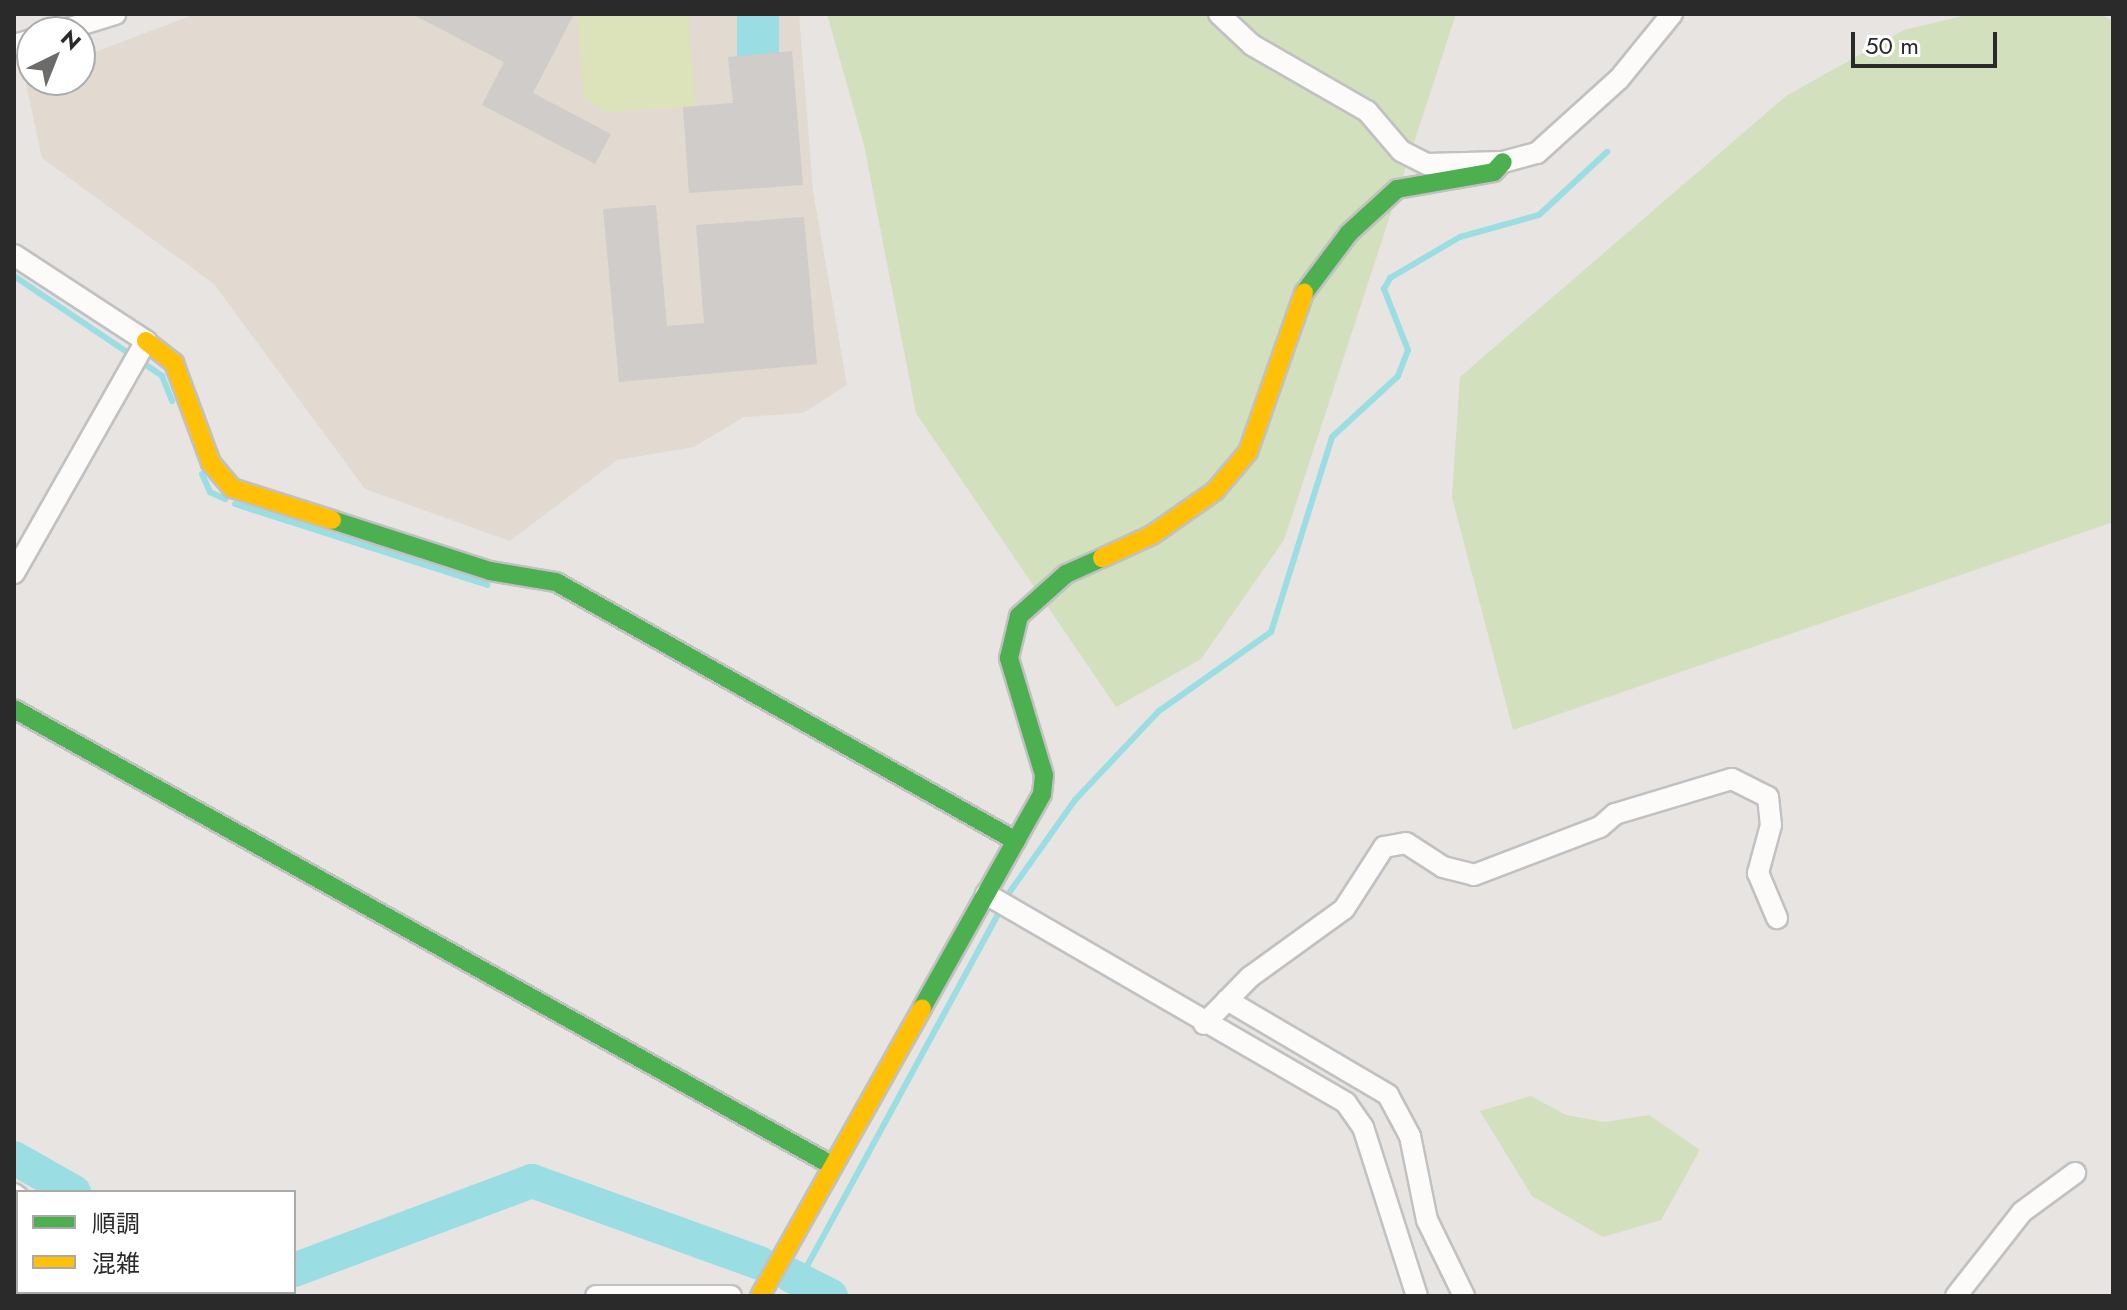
<!DOCTYPE html>
<html>
<head>
<meta charset="utf-8">
<style>
	body { margin:0 }
	#map { position:relative; width:2127px; height:1310px; overflow:hidden; background:#e8e4e1; font-family:Jost,"Noto Sans JP",sans-serif }
	div>[style] { position:absolute }
	.education>* { inset:0; background:#e2d9d0 }
	.green>* { inset:0; background:#d2e0bd }
	.pitch>* { inset:0; background:#dce3ba }
	.water>* { inset:0; background:#9adee3; transform-origin:0 0 }
	.stream>* { height:6px; margin:-3px; padding:0 3px; transform-origin:3px; border-radius:3px; background:#9adee3 }
	.river>* { height:34px; margin:-17px; padding:0 17px; transform-origin:17px; border-radius:17px; background:#9adee3 }
	.building>* { inset:0; background:#cfccca }
	.roads { filter:drop-shadow(2px 0 #c2c1c2) drop-shadow(-2px 0 #c2c1c2) drop-shadow(0 2px #c2c1c2) drop-shadow(0 -2px #c2c1c2) }
	.street>* { height:20px; margin:-10px; padding:0 10px; transform-origin:10px; border-radius:10px; background:#fcfbfa }
	.fast>* { height:18px; margin:-9px; padding:0 9px; transform-origin:9px; border-radius:9px; background:#4caf50 }
	.slow>* { height:18px; margin:-9px; padding:0 9px; transform-origin:9px; border-radius:9px; background:#ffc107 }
	span { translate:-50% -50%; white-space:nowrap; text-align:center; line-height:1.15; -webkit-text-stroke:6px #fff; paint-order:stroke }
	.frame { position:absolute; inset:0; border:16px solid #2a2a2a; pointer-events:none }
	.legend { position:absolute; left:16px; top:1190px; width:280px; height:104px; box-sizing:border-box; background:#fff; border:2px solid #aaa; margin:0; padding:10px 14px; list-style:none; font-size:24px; color:#2a2a2a }
	.legend li { display:flex; align-items:center; gap:16px; height:40px }
	.legend b { width:40px; border:2px solid #aaa }
	.north { position:absolute; left:16px; top:16px; width:80px; height:80px; box-sizing:border-box; background:#fff; border:2px solid #aaa; border-radius:50%; rotate:43deg; font-size:22px; font-weight:700; line-height:32px; text-align:center; color:#2a2a2a }
	.north::after { content:''; display:block; margin:auto; width:28px; height:36px; background:#6c6b6a; clip-path:polygon(50% 0,100% 100%,50% 72%,0 100%) }
	.scale { position:absolute; left:1851px; top:32px; width:146px; height:36px; box-sizing:border-box; border:4px solid #2a2a2a; border-top:0; padding-left:10px; font-size:24px; line-height:28px; white-space:nowrap; color:#2a2a2a; -webkit-text-stroke:6px #fff; paint-order:stroke }
</style>
</head>
<body>
<div id="map">
	<div class="education">
		<div style="clip-path:polygon(195px 14px,799px 14px,813px 191px,847px 385px,803px 413px,744px 417px,694px 447px,617px 460px,510px 541px,365px 489px,214px 284px,42px 158px,25px 79px,80px 80px,80px 58px)"></div>
	</div>
	<div class="green">
		<div style="clip-path:polygon(827px 14px,1456px 14px,1284px 540px,1201px 659px,1116px 707px,916px 413px,864px 145px)"></div>
		<div style="clip-path:polygon(1971px 14px,2100px 14px,2113px 21px,2113px 522px,1513px 730px,1452px 497px,1460px 377px,1786px 96px,1904px 30px)"></div>
		<div style="clip-path:polygon(1531px 1096px,1566px 1115px,1605px 1122px,1649px 1115px,1700px 1150px,1661px 1220px,1603px 1237px,1532px 1196px,1480px 1111px)"></div>
	</div>
	<div class="pitch">
		<div style="clip-path:polygon(577px 14px,688px 14px,695px 106px,607px 112px,584px 99px)"></div>
	</div>
	<div class="water">
		<div style="left:737px;top:14px;width:42px;height:42px"></div>
	</div>
	<div class="stream">
		<div style="left:14px;top:276px;width:179px;rotate:34deg"></div>
		<div style="left:162px;top:376px;width:27px;rotate:68deg"></div>
		<div style="left:202px;top:474px;width:20px;rotate:66deg"></div>
		<div style="left:210px;top:492px;width:17px;rotate:25deg"></div>
		<div style="left:235px;top:504px;width:265px;rotate:17.8deg"></div>
		<div style="left:1009px;top:893px;width:114px;rotate:-54.6deg"></div>
		<div style="left:1075px;top:800px;width:122px;rotate:-46.7deg"></div>
		<div style="left:1159px;top:711px;width:137px;rotate:-35.2deg"></div>
		<div style="left:1271px;top:632px;width:204px;rotate:-72.6deg"></div>
		<div style="left:1332px;top:437px;width:90px;rotate:-42.7deg"></div>
		<div style="left:1398px;top:376px;width:28px;rotate:-69deg"></div>
		<div style="left:1408px;top:350px;width:66px;rotate:-111.5deg"></div>
		<div style="left:1384px;top:289px;width:13px;rotate:-61deg"></div>
		<div style="left:1390px;top:278px;width:81px;rotate:-30.4deg"></div>
		<div style="left:1460px;top:237px;width:82px;rotate:-15.6deg"></div>
		<div style="left:1539px;top:215px;width:93px;rotate:-42.8deg"></div>
		<div style="left:800px;top:1279px;width:417px;rotate:-61.5deg"></div>
	</div>
	<div class="river">
		<div style="left:14px;top:1158px;width:69px;rotate:29.5deg"></div>
		<div style="left:14px;top:1238px;width:4px"></div>
		<div style="left:294px;top:1270px;width:254px;rotate:-20.5deg"></div>
		<div style="left:532px;top:1181px;width:242px;rotate:19.8deg"></div>
		<div style="left:790px;top:1275px;width:46px;rotate:27.1deg"></div>
		<div style="left:122px;top:1292px;width:7px;rotate:34deg"></div>
	</div>
	<div class="building">
		<div style="clip-path:polygon(412px 14px,574px 14px,533px 93px,611px 134px,595px 164px,482px 105px,504px 62px)"></div>
		<div style="clip-path:polygon(792px 51px,803px 185px,689px 193px,683px 107px,733px 103px,728px 57px)"></div>
		<div style="clip-path:polygon(656px 205px,667px 326px,704px 323px,696px 225px,804px 217px,817px 364px,619px 382px,603px 209px)"></div>
	</div>
	<div class="roads">
		<div class="street">
			<div style="left:1219px;top:14px;width:45px;rotate:43.2deg"></div>
			<div style="left:1252px;top:45px;width:133px;rotate:29.9deg"></div>
			<div style="left:1367px;top:111px;width:52px;rotate:49.6deg"></div>
			<div style="left:1401px;top:151px;width:29px;rotate:27deg"></div>
			<div style="left:1427px;top:164px;width:76px;rotate:-1.5deg"></div>
			<div style="left:1503px;top:162px;width:35px;rotate:-15deg"></div>
			<div style="left:1537px;top:153px;width:110px;rotate:-42.1deg"></div>
			<div style="left:1619px;top:79px;width:84px;rotate:-50.8deg"></div>
			<div style="left:57px;top:32px;width:61px;rotate:-17.2deg"></div>
			<div style="left:14px;top:45px;width:19px;rotate:-16deg"></div>
			<div style="left:14px;top:255px;width:158px;rotate:33.1deg"></div>
			<div style="left:146px;top:341px;width:267px;rotate:119.6deg"></div>
			<div style="left:986px;top:894px;width:416px;rotate:30.1deg"></div>
			<div style="left:1346px;top:1103px;width:29px;rotate:55deg"></div>
			<div style="left:1363px;top:1127px;width:177px;rotate:72.3deg"></div>
			<div style="left:1227px;top:1000px;width:187px;rotate:30.5deg"></div>
			<div style="left:1388px;top:1095px;width:47px;rotate:61.8deg"></div>
			<div style="left:1410px;top:1136px;width:86px;rotate:78.6deg"></div>
			<div style="left:1427px;top:1220px;width:85px;rotate:64deg"></div>
			<div style="left:1204px;top:1024px;width:66px;rotate:-45.6deg"></div>
			<div style="left:1250px;top:977px;width:116px;rotate:-35.9deg"></div>
			<div style="left:1344px;top:909px;width:74px;rotate:-57.2deg"></div>
			<div style="left:1384px;top:847px;width:22px;rotate:-10deg"></div>
			<div style="left:1406px;top:843px;width:44px;rotate:33deg"></div>
			<div style="left:1443px;top:867px;width:32px;rotate:14deg"></div>
			<div style="left:1474px;top:875px;width:135px;rotate:-20.9deg"></div>
			<div style="left:1600px;top:827px;width:20px;rotate:-41deg"></div>
			<div style="left:1615px;top:814px;width:122px;rotate:-16.7deg"></div>
			<div style="left:1732px;top:779px;width:40px;rotate:26.6deg"></div>
			<div style="left:1768px;top:797px;width:28px;rotate:84deg"></div>
			<div style="left:1771px;top:825px;width:50px;rotate:105.2deg"></div>
			<div style="left:1758px;top:873px;width:49px;rotate:67.1deg"></div>
			<div style="left:14px;top:1194px;width:5px;rotate:37deg"></div>
			<div style="left:177px;top:1292px;width:8px;rotate:30deg"></div>
			<div style="left:596px;top:1296px;width:135px"></div>
			<div style="left:1956px;top:1296px;width:107px;rotate:-51.8deg"></div>
			<div style="left:2022px;top:1212px;width:66px;rotate:-36.3deg"></div>
		</div>
		<div class="fast">
			<div style="left:1304px;top:293px;width:75px;rotate:-53.1deg"></div>
			<div style="left:1349px;top:233px;width:65px;rotate:-42.5deg"></div>
			<div style="left:1397px;top:189px;width:98px;rotate:-9.9deg"></div>
			<div style="left:1494px;top:172px;width:13px;rotate:-48deg"></div>
			<div style="left:332px;top:520px;width:166px;rotate:17.9deg"></div>
			<div style="left:490px;top:571px;width:67px;rotate:9.5deg"></div>
			<div style="left:556px;top:582px;width:528px;rotate:29.38deg"></div>
			<div style="left:14px;top:709px;width:938px;rotate:29.16deg"></div>
			<div style="left:922px;top:1008px;width:245px;rotate:-60.7deg"></div>
			<div style="left:1042px;top:794px;width:19px;rotate:-84deg"></div>
			<div style="left:1044px;top:775px;width:122px;rotate:-106.7deg"></div>
			<div style="left:1009px;top:658px;width:43px;rotate:-76.6deg"></div>
			<div style="left:1019px;top:616px;width:63px;rotate:-41.8deg"></div>
			<div style="left:1066px;top:574px;width:39px;rotate:-24deg"></div>
		</div>
		<div class="slow">
			<div style="left:146px;top:341px;width:36px;rotate:38deg"></div>
			<div style="left:174px;top:363px;width:107px;rotate:69.7deg"></div>
			<div style="left:211px;top:463px;width:33px;rotate:50deg"></div>
			<div style="left:232px;top:488px;width:105px;rotate:17.7deg"></div>
			<div style="left:1102px;top:558px;width:55px;rotate:-24.7deg"></div>
			<div style="left:1152px;top:535px;width:77px;rotate:-34.9deg"></div>
			<div style="left:1215px;top:491px;width:51px;rotate:-49.8deg"></div>
			<div style="left:1248px;top:452px;width:169px;rotate:-70.6deg"></div>
			<div style="left:760px;top:1296px;width:330px;rotate:-60.6deg"></div>
		</div>
	</div>
	<div class="frame"></div>
	<ul class="legend">
	<li><b style="height:10px;background:#4caf50"></b>順調</li>
	<li><b style="height:10px;background:#ffc107"></b>混雑</li>
	</ul>
	<div class="north">N</div>
	<div class="scale">50 m</div>
</div>
</body>
</html>
